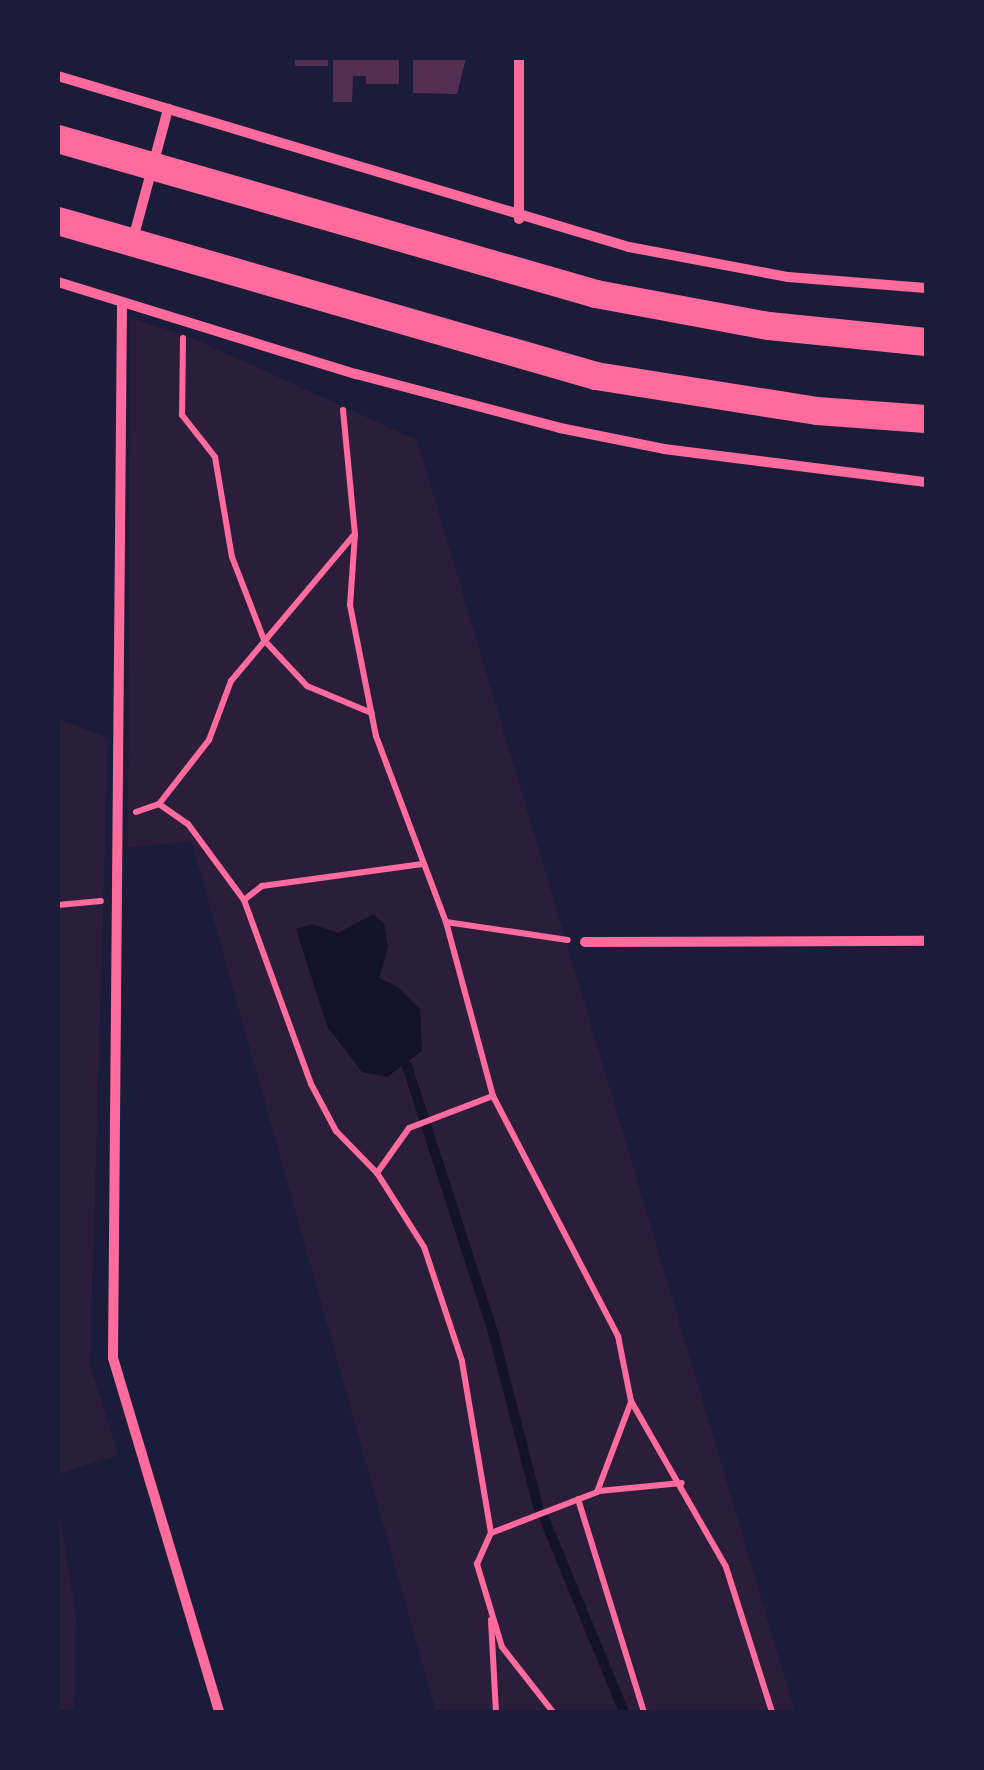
<!DOCTYPE html>
<html>
<head>
<meta charset="utf-8">
<style>
	body { margin:0 }
	#map { position:relative; width:984px; height:1770px; overflow:hidden; background:#1b1b3a; font-family:Mulish,sans-serif }
	div>[style] { position:absolute }
	.green>* { inset:0; background:#2a1e3b }
	.water>* { inset:0; background:#12122b }
	.stream>* { height:10px; margin:-5px; padding:0 5px; transform-origin:5px; border-radius:5px; background:#12122b }
	.building>* { inset:0; background:#542f53; transform-origin:0 0 }
	.path>* { height:6px; margin:-3px; padding:0 3px; transform-origin:3px; border-radius:3px; background:#ff6b9d }
	.minor>* { height:10px; margin:-5px; padding:0 5px; transform-origin:5px; border-radius:5px; background:#ff6b9d }
	.trunk>* { height:28px; margin:-14px; padding:0 14px; transform-origin:14px; border-radius:14px; background:#ff6b9d }
	span { translate:-50% -50%; white-space:nowrap; text-align:center; line-height:1.15; -webkit-text-stroke:10px #1b1b3a; paint-order:stroke }
	.frame { position:absolute; inset:0; border:60px solid #1b1b3a; pointer-events:none }
</style>
</head>
<body>
<div id="map">
	<div class="green">
		<div style="clip-path:polygon(130px 318px,188px 336px,417px 440px,795px 1712px,436px 1712px,192px 842px,128px 847px)"></div>
		<div style="clip-path:polygon(58px 719px,108px 738px,90px 1364px,118px 1455px,58px 1474px)"></div>
		<div style="clip-path:polygon(58px 1506px,76px 1615px,74px 1712px,58px 1712px)"></div>
	</div>
	<div class="water">
		<div style="clip-path:polygon(373px 914px,384px 923px,388px 947px,379px 978px,398px 987px,420px 1009px,422px 1051px,387px 1077px,362px 1072px,327px 1026px,296px 929px,312px 924px,338px 933px)"></div>
	</div>
	<div class="stream">
		<div style="left:407px;top:1066px;width:284px;rotate:72.1deg"></div>
		<div style="left:494px;top:1336px;width:176px;rotate:75.5deg"></div>
		<div style="left:544px;top:1518px;width:210px;rotate:67.6deg"></div>
	</div>
	<div class="building">
		<div style="left:295px;top:58px;width:33px;height:8px"></div>
		<div style="clip-path:polygon(333px 58px,399px 58px,399px 84px,366px 84px,366px 76px,353px 76px,352px 102px,333px 102px)"></div>
		<div style="clip-path:polygon(413px 58px,466px 58px,457px 94px,413px 93px)"></div>
	</div>
	<div class="path">
		<div style="left:183px;top:338px;width:77px;rotate:90.7deg"></div>
		<div style="left:182px;top:415px;width:53px;rotate:51.8deg"></div>
		<div style="left:215px;top:457px;width:101px;rotate:80.4deg"></div>
		<div style="left:232px;top:557px;width:89px;rotate:68.9deg"></div>
		<div style="left:264px;top:640px;width:63px;rotate:46.9deg"></div>
		<div style="left:307px;top:686px;width:70px;rotate:22.6deg"></div>
		<div style="left:343px;top:410px;width:125px;rotate:84.5deg"></div>
		<div style="left:355px;top:534px;width:71px;rotate:94deg"></div>
		<div style="left:350px;top:605px;width:134px;rotate:78.8deg"></div>
		<div style="left:376px;top:736px;width:199px;rotate:69.4deg"></div>
		<div style="left:446px;top:922px;width:180px;rotate:74.9deg"></div>
		<div style="left:493px;top:1096px;width:271px;rotate:62.5deg"></div>
		<div style="left:618px;top:1336px;width:66px;rotate:78.7deg"></div>
		<div style="left:631px;top:1401px;width:191px;rotate:60.2deg"></div>
		<div style="left:726px;top:1567px;width:152px;rotate:72.4deg"></div>
		<div style="left:159px;top:804px;width:81px;rotate:-52deg"></div>
		<div style="left:209px;top:740px;width:63px;rotate:-69.6deg"></div>
		<div style="left:231px;top:681px;width:191px;rotate:-49.9deg"></div>
		<div style="left:136px;top:812px;width:24px;rotate:-19deg"></div>
		<div style="left:159px;top:804px;width:35px;rotate:35deg"></div>
		<div style="left:188px;top:824px;width:94px;rotate:53.6deg"></div>
		<div style="left:58px;top:905px;width:43px;rotate:-5.3deg"></div>
		<div style="left:446px;top:922px;width:123px;rotate:8.4deg"></div>
		<div style="left:377px;top:1173px;width:59px;rotate:-134.3deg"></div>
		<div style="left:336px;top:1131px;width:53px;rotate:-118deg"></div>
		<div style="left:311px;top:1084px;width:196px;rotate:-110deg"></div>
		<div style="left:244px;top:900px;width:23px;rotate:-38deg"></div>
		<div style="left:262px;top:886px;width:162px;rotate:-7.8deg"></div>
		<div style="left:599px;top:1491px;width:83px;rotate:-5.5deg"></div>
		<div style="left:578px;top:1499px;width:223px;rotate:72.8deg"></div>
		<div style="left:491px;top:1533px;width:174px;rotate:-99.6deg"></div>
		<div style="left:462px;top:1361px;width:120px;rotate:-108.4deg"></div>
		<div style="left:424px;top:1247px;width:88px;rotate:-122.4deg"></div>
		<div style="left:377px;top:1173px;width:55px;rotate:-54.6deg"></div>
		<div style="left:409px;top:1128px;width:90px;rotate:-20.9deg"></div>
		<div style="left:491px;top:1620px;width:92px;rotate:86.9deg"></div>
		<div style="left:553px;top:1712px;width:83px;rotate:-128.1deg"></div>
		<div style="left:502px;top:1647px;width:87px;rotate:-106.8deg"></div>
		<div style="left:477px;top:1564px;width:34px;rotate:-66deg"></div>
		<div style="left:491px;top:1533px;width:114px;rotate:-21.1deg"></div>
		<div style="left:597px;top:1492px;width:96px;rotate:-69.3deg"></div>
	</div>
	<div class="minor">
		<div style="left:519px;top:58px;width:161px;rotate:90deg"></div>
		<div style="left:58px;top:76px;width:596px;rotate:16.67deg"></div>
		<div style="left:629px;top:247px;width:162px;rotate:10.7deg"></div>
		<div style="left:788px;top:277px;width:138px;rotate:4.6deg"></div>
		<div style="left:133px;top:239px;width:135px;rotate:-74.9deg"></div>
		<div style="left:58px;top:282px;width:312px;rotate:17.2deg"></div>
		<div style="left:356px;top:374px;width:211px;rotate:14.8deg"></div>
		<div style="left:560px;top:428px;width:106px;rotate:11.4deg"></div>
		<div style="left:664px;top:449px;width:264px;rotate:7.2deg"></div>
		<div style="left:122px;top:302px;width:1056px;rotate:90.49deg"></div>
		<div style="left:113px;top:1358px;width:370px;rotate:73.3deg"></div>
		<div style="left:585px;top:942px;width:341px;rotate:-0.2deg"></div>
	</div>
	<div class="trunk">
		<div style="left:58px;top:139px;width:560px;rotate:16.07deg"></div>
		<div style="left:596px;top:294px;width:176px;rotate:10.5deg"></div>
		<div style="left:769px;top:326px;width:158px;rotate:5.8deg"></div>
		<div style="left:58px;top:221px;width:560px;rotate:16.07deg"></div>
		<div style="left:596px;top:376px;width:224px;rotate:9deg"></div>
		<div style="left:817px;top:411px;width:109px;rotate:4.2deg"></div>
	</div>
	<div class="frame"></div>
</div>
</body>
</html>
